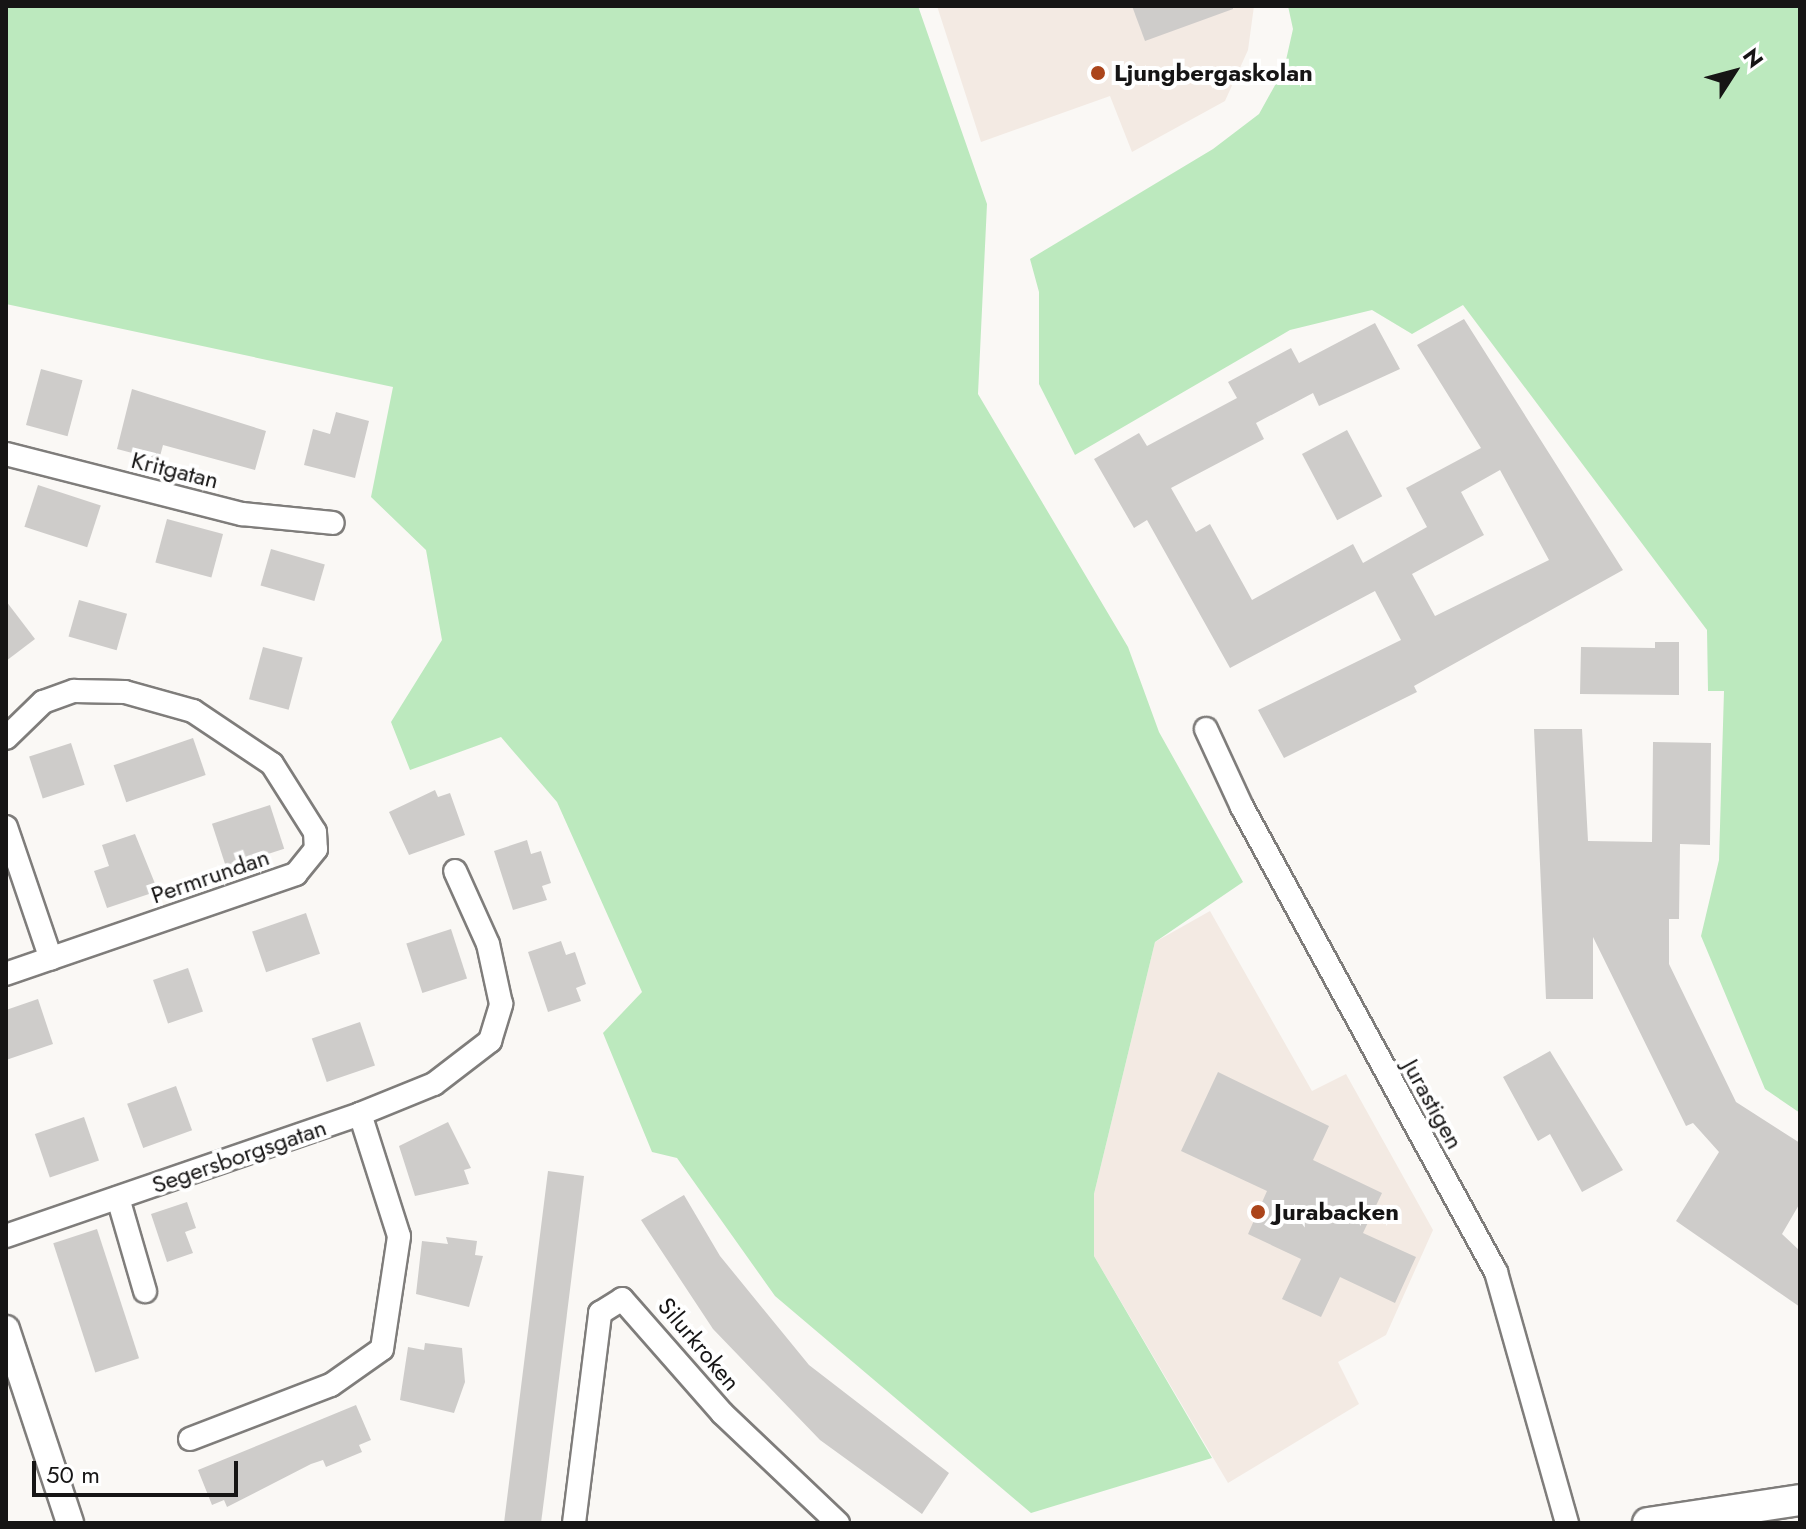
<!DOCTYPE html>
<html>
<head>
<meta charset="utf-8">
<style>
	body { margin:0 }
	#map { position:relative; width:1806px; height:1529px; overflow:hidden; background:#faf8f5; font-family:Jost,sans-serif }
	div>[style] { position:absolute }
	.built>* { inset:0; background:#f3eae3 }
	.green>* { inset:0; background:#bce9be }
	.building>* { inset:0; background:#ceccca; transform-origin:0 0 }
	.roads { filter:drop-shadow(2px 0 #7f7d7b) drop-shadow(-2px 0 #7f7d7b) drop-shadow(0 2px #7f7d7b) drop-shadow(0 -2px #7f7d7b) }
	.minor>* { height:22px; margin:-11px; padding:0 11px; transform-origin:11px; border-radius:11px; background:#fff }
	.tertiary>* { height:26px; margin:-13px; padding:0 13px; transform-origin:13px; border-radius:13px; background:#fff }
	.secondary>* { height:30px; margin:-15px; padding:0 15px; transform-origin:15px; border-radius:15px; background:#fff }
	.dots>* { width:22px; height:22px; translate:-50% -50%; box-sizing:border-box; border:4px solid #fff; border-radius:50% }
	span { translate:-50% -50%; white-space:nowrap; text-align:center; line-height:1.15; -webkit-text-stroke:8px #fff; paint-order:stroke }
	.poi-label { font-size:24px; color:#161515; font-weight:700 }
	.left { translate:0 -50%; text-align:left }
	.street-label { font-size:24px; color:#161515 }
	.frame { position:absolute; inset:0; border:8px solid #161515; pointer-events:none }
	.north { position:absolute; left:1694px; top:32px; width:80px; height:80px; -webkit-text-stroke:6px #fff; paint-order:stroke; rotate:54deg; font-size:22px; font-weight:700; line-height:32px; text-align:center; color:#161515 }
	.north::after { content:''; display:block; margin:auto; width:28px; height:36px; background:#161515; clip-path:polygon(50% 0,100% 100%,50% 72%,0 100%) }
	.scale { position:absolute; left:32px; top:1461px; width:206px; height:36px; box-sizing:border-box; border:4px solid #161515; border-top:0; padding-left:10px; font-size:24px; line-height:28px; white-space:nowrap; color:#161515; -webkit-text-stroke:6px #fff; paint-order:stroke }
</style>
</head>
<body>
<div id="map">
	<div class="built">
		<div style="clip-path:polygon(937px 6px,1254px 6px,1248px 50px,1225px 101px,1132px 152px,1110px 96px,981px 142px)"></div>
		<div style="clip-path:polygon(1210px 911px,1312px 1091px,1346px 1074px,1433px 1230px,1386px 1335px,1338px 1362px,1359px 1404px,1228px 1483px,1094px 1256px,1094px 1194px,1155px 942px)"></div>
	</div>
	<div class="green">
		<div style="clip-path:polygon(6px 6px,918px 6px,987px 204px,978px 394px,1128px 647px,1159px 732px,1243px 882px,1155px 942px,1094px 1194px,1094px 1256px,1212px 1458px,1031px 1513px,775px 1296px,677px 1158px,652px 1152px,603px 1033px,642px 992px,557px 802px,501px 737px,410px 770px,391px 722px,442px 640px,426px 550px,371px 497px,393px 387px,6px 304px)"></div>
		<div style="clip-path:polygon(1288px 6px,1800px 6px,1800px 1113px,1765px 1089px,1701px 936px,1719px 860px,1724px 691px,1708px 691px,1707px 630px,1463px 305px,1412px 334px,1372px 310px,1290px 330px,1075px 455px,1039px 384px,1039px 292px,1030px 259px,1213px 149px,1259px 114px,1284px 69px,1293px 29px)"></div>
	</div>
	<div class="building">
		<div style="clip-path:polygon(1132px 6px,1233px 6px,1233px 9px,1145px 41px)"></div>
		<div style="clip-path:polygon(evenodd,1464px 319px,1623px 570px,1414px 686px,1417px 692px,1284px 758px,1258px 710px,1401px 640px,1375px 591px,1230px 668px,1147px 520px,1134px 528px,1094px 459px,1139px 433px,1147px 446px,1237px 398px,1228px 382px,1291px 348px,1299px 363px,1375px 323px,1400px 369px,1319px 406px,1313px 393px,1256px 423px,1264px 439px,1171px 488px,1196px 532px,1210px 524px,1252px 600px,1353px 544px,1363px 563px,1427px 527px,1406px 488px,1481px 448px,1417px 345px,1464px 319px,1500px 470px,1549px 560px,1435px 616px,1412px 574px,1484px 535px,1461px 492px,1500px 470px)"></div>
		<div style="left:41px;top:369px;width:43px;height:58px;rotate:15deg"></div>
		<div style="clip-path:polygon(132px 389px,266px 431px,255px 470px,163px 445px,159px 460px,117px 449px)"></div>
		<div style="clip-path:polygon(336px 412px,369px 421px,355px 478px,304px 465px,313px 429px,330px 434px)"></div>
		<div style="left:1347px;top:430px;width:75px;height:51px;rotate:62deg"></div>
		<div style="left:38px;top:485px;width:66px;height:44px;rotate:18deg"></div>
		<div style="left:167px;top:519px;width:58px;height:45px;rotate:15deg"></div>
		<div style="left:271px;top:549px;width:56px;height:38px;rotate:16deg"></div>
		<div style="left:79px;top:600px;width:50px;height:38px;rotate:16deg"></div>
		<div style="clip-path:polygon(6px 601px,35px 639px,6px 661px)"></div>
		<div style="clip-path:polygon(1655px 642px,1679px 642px,1679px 695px,1580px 694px,1581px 647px,1655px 648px)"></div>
		<div style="left:263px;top:647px;width:41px;height:54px;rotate:15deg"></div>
		<div style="clip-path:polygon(1534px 729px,1582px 729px,1588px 841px,1652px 842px,1653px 742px,1711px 743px,1710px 845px,1680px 844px,1679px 919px,1669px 919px,1669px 964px,1736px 1102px,1800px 1143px,1800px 1203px,1782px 1234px,1800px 1251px,1800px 1307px,1676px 1221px,1719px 1152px,1693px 1123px,1686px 1126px,1593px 937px,1593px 999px,1546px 999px)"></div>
		<div style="left:193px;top:738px;width:39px;height:84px;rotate:71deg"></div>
		<div style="left:71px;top:743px;width:44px;height:44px;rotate:72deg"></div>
		<div style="clip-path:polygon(435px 790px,438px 797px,450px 793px,465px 835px,409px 855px,389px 812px)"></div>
		<div style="left:270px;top:805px;width:46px;height:61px;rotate:72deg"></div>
		<div style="clip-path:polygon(135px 834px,158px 891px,107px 908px,94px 871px,109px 866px,102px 845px)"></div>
		<div style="clip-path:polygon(527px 840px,531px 854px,541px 851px,551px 883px,542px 886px,547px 900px,513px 910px,494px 851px)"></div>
		<div style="left:306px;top:913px;width:43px;height:57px;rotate:71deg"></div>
		<div style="left:451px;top:929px;width:52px;height:47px;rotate:72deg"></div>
		<div style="clip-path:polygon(561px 941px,566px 955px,575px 952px,586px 984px,576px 988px,581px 1001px,548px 1012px,528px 952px)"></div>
		<div style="left:188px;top:968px;width:46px;height:37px;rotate:71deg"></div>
		<div style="clip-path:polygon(38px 999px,53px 1044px,6px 1060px,6px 1010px)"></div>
		<div style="left:360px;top:1022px;width:46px;height:51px;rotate:71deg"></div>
		<div style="clip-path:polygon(1550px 1051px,1623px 1170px,1582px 1192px,1550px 1134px,1538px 1141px,1503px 1077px)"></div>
		<div style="clip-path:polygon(1218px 1072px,1329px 1126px,1313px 1160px,1382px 1193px,1363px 1233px,1416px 1257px,1395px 1303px,1340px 1277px,1321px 1317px,1282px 1299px,1301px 1259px,1248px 1234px,1267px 1191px,1181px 1151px)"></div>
		<div style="left:176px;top:1086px;width:47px;height:52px;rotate:70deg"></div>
		<div style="left:84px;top:1117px;width:46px;height:52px;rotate:71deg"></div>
		<div style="clip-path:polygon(448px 1122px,471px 1168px,464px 1170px,469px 1184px,415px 1196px,399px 1146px)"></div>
		<div style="clip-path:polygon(548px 1171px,584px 1176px,545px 1492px,541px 1523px,504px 1523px)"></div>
		<div style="clip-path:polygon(684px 1195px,720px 1256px,809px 1365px,949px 1473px,922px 1514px,820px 1440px,713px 1329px,641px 1220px)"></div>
		<div style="clip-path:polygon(187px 1202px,196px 1228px,185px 1232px,193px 1253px,167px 1262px,151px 1214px)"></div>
		<div style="left:97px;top:1229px;width:136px;height:46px;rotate:72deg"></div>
		<div style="clip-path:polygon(446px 1237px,477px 1241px,475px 1255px,483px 1256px,469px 1307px,416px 1294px,422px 1241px,448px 1244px)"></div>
		<div style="clip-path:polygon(425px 1343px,462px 1348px,465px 1382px,454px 1413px,400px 1400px,408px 1347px,424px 1350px)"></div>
		<div style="clip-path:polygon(356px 1405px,371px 1440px,359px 1445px,362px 1452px,326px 1467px,323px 1460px,311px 1464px,227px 1507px,224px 1500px,212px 1505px,198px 1470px)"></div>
	</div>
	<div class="roads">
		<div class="minor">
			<div style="left:6px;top:454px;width:244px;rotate:14.3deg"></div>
			<div style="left:242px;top:514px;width:91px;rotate:5.6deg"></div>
			<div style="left:1206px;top:729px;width:86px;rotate:65.2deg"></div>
			<div style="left:1242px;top:807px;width:530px;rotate:61.36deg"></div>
			<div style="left:1496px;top:1272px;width:261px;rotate:74.2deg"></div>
			<div style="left:6px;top:738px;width:52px;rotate:-44.2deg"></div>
			<div style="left:43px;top:702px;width:33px;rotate:-20deg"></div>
			<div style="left:74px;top:691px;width:51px;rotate:1.1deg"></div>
			<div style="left:125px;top:692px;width:71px;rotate:15.6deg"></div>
			<div style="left:193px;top:711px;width:95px;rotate:33.9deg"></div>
			<div style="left:272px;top:764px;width:80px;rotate:57.7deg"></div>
			<div style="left:315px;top:832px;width:17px;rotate:87deg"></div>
			<div style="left:316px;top:849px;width:32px;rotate:129deg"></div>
			<div style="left:296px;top:874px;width:307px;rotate:161deg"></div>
			<div style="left:6px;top:827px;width:139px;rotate:71.2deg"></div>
			<div style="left:118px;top:1198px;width:97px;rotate:73.8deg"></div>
			<div style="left:6px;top:1236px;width:374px;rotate:-19deg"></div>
			<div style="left:360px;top:1114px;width:80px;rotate:-22.1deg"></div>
			<div style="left:434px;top:1084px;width:71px;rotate:-37.5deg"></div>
			<div style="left:490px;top:1041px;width:39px;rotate:-73deg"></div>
			<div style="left:501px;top:1004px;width:61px;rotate:-102.2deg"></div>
			<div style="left:488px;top:944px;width:80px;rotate:-114.3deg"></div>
			<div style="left:190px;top:1439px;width:151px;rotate:-21deg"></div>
			<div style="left:331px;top:1385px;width:62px;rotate:-35.2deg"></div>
			<div style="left:382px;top:1349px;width:114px;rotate:-81.4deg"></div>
			<div style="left:399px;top:1236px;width:128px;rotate:-107.7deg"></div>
			<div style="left:574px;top:1523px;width:212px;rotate:-82.9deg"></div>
			<div style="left:600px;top:1313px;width:26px;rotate:-32deg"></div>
			<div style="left:622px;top:1299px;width:152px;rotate:48.7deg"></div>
			<div style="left:722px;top:1413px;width:160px;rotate:43.5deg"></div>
		</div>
		<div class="tertiary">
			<div style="left:6px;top:1329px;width:204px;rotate:71.7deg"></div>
		</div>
		<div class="secondary">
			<div style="left:1648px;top:1523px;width:154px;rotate:-8.6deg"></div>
		</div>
	</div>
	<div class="dots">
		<div style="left:1098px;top:73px;background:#ab451b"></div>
		<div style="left:1258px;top:1212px;background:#ab451b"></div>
	</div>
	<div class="poi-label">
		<span class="left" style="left:1114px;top:73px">Ljungbergaskolan</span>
		<span class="left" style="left:1274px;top:1212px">Jurabacken</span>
	</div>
	<div class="street-label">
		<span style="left:175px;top:470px;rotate:14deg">Kritgatan</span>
		<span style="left:210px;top:876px;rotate:-19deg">Permrundan</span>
		<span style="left:1433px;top:1104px;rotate:61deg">Jurastigen</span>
		<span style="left:239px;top:1156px;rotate:-19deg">Segersborgsgatan</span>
		<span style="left:699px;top:1344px;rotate:50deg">Silurkroken</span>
	</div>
	<div class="frame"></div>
	<div class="north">N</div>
	<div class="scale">50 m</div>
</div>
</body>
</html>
